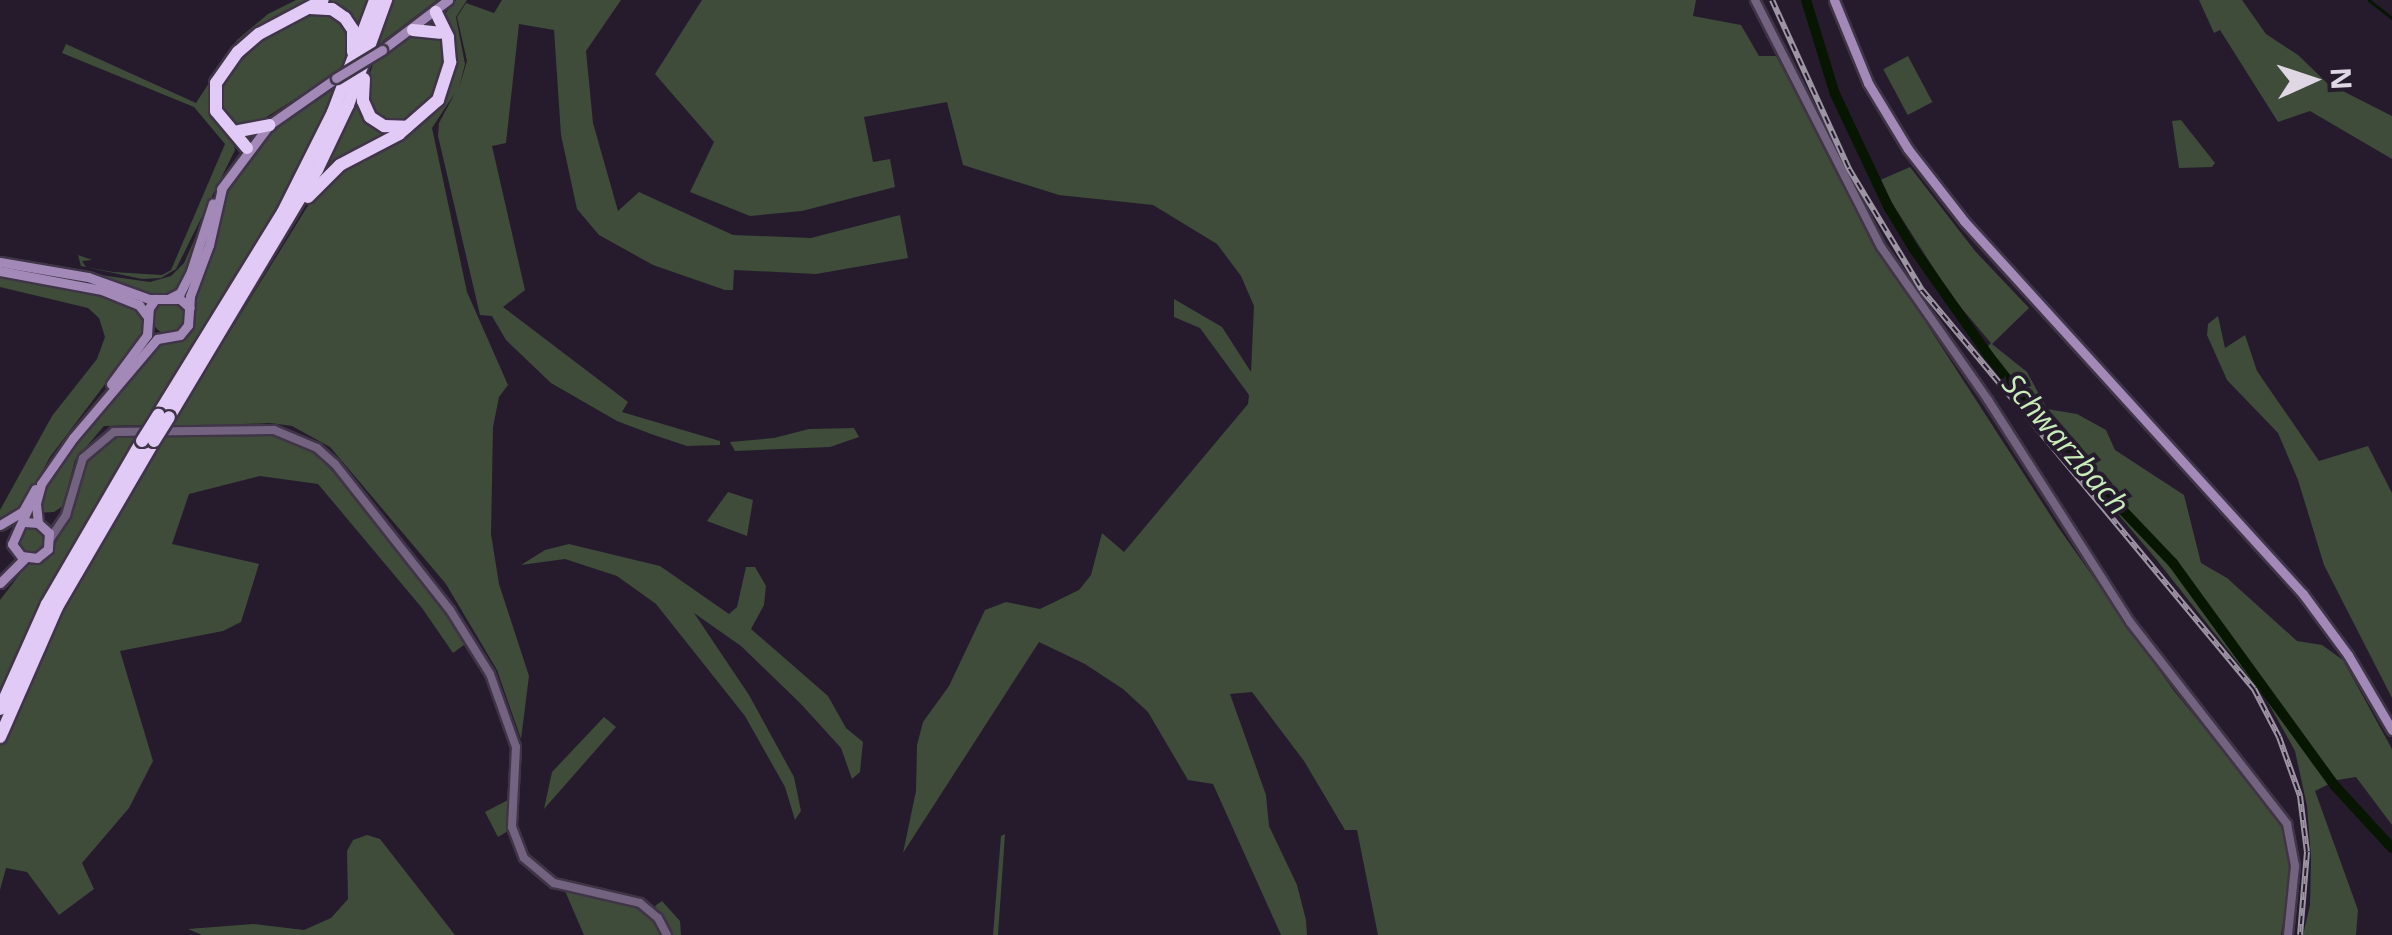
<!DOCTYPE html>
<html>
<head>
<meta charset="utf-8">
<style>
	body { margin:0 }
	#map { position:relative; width:2392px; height:935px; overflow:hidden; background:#251b2d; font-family:"Open Sans",sans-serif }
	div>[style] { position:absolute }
	.green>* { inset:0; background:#3e4c39; transform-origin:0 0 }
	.round { border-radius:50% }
	.stream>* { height:2.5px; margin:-1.25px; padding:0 1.25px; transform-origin:1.25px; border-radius:1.25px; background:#061601 }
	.river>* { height:10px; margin:-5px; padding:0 5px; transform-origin:5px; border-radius:5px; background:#061601 }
	.roads { filter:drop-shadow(2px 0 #3f3547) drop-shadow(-2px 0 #3f3547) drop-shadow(0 2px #3f3547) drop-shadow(0 -2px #3f3547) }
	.tertiary>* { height:8px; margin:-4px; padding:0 4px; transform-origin:4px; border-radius:4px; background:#736380 }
	.secondary>* { height:9px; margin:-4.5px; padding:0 4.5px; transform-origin:4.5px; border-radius:4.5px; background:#a389b8 }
	.motorway>* { height:12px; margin:-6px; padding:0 6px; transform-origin:6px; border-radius:6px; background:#e2caf6 }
	.rail>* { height:6px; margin-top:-3px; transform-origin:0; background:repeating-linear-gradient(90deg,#251b2d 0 8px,#9d95a3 0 16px); box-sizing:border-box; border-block:2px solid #9d95a3 }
	.bridges { filter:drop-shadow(2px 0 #3f3547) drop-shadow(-2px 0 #3f3547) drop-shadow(0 2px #3f3547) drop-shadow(0 -2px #3f3547) }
	.secondary-bridge>* { height:9px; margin:-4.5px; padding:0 4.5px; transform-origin:4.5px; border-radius:4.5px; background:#a389b8 }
	.motorway-bridge>* { height:12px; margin:-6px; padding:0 6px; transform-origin:6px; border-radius:6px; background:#e2caf6 }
	span { translate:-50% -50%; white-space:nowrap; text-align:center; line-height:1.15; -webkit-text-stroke:8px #251b2d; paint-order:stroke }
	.water-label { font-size:30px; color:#c8edb9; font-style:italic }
	.north { position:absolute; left:2262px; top:30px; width:100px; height:100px; -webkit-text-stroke:8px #251b2d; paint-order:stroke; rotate:87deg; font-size:28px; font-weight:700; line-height:40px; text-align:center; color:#dfd8e4 }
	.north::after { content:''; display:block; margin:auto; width:35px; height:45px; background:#dfd8e4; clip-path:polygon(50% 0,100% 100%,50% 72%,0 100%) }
</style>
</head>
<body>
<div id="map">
	<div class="green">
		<div style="clip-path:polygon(296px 0,317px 0,284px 15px,210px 89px,210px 107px,233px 138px,235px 150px,176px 269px,161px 278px,142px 279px,81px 266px,78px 255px,92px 260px,82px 261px,86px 267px,113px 272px,162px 275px,171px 270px,225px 144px,194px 107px,62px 53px,66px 44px,196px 103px,237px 40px,268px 14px)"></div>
		<div style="clip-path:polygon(328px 0,370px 0,359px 33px,327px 6px)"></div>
		<div style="clip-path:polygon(393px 0,437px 0,383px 41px,378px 58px,420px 32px,439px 37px,446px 60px,439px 91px,415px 120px,388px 125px,367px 107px,365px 89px)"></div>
		<div style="clip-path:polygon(456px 0,467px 0,456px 17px,465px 64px,459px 88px,467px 61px,457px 17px,466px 3px,494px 13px,502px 0,621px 0,586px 51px,593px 123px,618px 211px,639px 192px,733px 235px,811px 238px,900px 215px,908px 258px,816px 274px,734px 270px,733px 290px,725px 290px,653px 265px,599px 235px,577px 209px,561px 135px,554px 30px,519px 24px,506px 143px,492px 146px,525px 290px,503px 307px,628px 402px,622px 412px,720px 441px,720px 445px,687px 446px,651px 434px,617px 421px,551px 383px,506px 340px,492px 316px,480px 315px,438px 136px,439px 123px,455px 93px,432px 128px,467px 292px,508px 385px,499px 397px,493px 427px,491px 534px,499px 584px,529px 676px,521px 739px,497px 670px,446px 584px,330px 447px,292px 426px,270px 423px,171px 427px,312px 199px,333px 174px,422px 124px,441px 104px,453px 70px,445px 14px)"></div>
		<div style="clip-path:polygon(702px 0,1696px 0,1693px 16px,1741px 25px,1759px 56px,1776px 56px,1888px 264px,2058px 527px,2174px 691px,2276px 815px,2287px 836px,2292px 866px,2281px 935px,1378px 935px,1357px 830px,1345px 830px,1304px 761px,1252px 692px,1230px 694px,1266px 795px,1269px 826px,1297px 885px,1306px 920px,1307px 935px,1281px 935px,1213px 784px,1188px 780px,1148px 712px,1123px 689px,1085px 664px,1039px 642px,903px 853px,916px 791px,917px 745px,923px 722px,949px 686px,985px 610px,1006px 602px,1040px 609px,1079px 590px,1091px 575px,1102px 533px,1124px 552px,1248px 404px,1249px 395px,1200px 328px,1174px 317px,1174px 299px,1222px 327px,1251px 372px,1254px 306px,1241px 276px,1217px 244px,1153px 205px,1059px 195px,963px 165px,947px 102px,864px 117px,873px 162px,890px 159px,895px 187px,802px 211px,750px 216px,690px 192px,714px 142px,655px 74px)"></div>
		<div style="clip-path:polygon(2199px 0,2242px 0,2266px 34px,2298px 55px,2327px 83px,2392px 116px,2392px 159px,2310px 111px,2278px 122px,2220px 30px,2214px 33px)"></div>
		<div style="clip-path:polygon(325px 10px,346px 21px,352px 47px,330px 105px,268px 227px,152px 415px,142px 425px,104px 426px,75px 460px,63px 506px,54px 512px,37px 513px,54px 466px,113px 396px,159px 343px,188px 335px,197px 288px,234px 176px,260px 140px,279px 121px,333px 86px,339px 71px,254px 125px,240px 127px,219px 111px,220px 84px,254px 42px,303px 13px)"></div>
		<div style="left:1908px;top:56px;width:52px;height:28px;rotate:62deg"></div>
		<div style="clip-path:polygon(359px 93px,361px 101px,395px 130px,317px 183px)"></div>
		<div style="clip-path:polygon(2181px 120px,2215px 163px,2212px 167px,2179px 168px,2172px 121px)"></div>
		<div style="clip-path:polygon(1910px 167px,1975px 251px,2029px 308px,1992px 344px,2027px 372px,2047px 409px,2077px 414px,2106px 430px,2115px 450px,2184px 495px,2201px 563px,2227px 578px,2297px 641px,2322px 645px,2343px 660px,2392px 749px,2392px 825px,2356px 777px,2337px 780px,2315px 791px,2358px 910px,2356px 935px,2303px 935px,2310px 905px,2311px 858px,2307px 806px,2295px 751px,2265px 697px,2156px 559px,1982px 353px,1991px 343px,1952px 297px,1878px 181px)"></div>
		<div style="clip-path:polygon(205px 216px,187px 271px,172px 293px,149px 295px,100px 275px,150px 282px,171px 276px,184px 263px)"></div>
		<div style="clip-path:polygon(0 278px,99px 292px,139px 309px,146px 330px,50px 457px,22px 509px,0 520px,0 510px,52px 416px,97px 359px,105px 337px,99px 318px,88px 308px,0 287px)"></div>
		<div class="round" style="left:152px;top:300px;width:34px;height:34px"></div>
		<div style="clip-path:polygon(2218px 316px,2225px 348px,2245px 335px,2257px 371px,2319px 461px,2368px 446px,2392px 493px,2392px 698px,2324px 565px,2298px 480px,2278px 433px,2227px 380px,2207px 335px,2208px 324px)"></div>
		<div style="clip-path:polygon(854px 428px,859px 437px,830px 447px,735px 451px,730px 442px,774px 438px,809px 429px)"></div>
		<div style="clip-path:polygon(129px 432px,137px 434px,134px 440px,161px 441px,166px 434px,275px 435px,314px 451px,359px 501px,468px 642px,453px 653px,422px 608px,318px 484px,260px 476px,189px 494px,172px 544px,259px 564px,241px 622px,223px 631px,120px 651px,153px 761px,129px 808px,82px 863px,94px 889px,59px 915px,27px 872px,6px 868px,0 890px,0 600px,20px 574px,22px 562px,39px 562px,49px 555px,75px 507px,86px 459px,108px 438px)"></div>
		<div style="clip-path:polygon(728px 492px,753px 500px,747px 536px,707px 521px)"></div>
		<div class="round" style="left:16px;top:526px;width:30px;height:30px"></div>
		<div style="clip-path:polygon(569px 544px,660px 566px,729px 614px,737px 607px,746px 567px,755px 567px,766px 586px,764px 605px,751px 629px,828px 696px,846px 728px,863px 742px,860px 772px,852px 779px,841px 748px,800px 703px,741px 646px,694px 613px,749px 695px,794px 777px,801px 811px,795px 820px,785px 787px,745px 716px,656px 604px,617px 576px,565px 559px,521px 565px,545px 550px)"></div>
		<div style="clip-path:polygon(604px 717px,616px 727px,544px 809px,552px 772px)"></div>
		<div style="clip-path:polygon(508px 800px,508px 831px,498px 837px,485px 812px)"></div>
		<div style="clip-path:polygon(1005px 834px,998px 935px,993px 935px,1001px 836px)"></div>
		<div style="clip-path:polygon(367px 835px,380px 839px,455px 935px,202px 935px,188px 929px,253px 924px,304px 930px,331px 918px,348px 899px,347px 851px,353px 840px)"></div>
		<div style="clip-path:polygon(565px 891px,623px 900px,654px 919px,662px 935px,584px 935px)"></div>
		<div style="clip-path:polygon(662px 901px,680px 921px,681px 935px,673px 935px,655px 906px)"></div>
	</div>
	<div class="stream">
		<div style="left:2369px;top:0;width:29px;rotate:38deg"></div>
	</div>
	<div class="river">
		<div style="left:1806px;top:0;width:98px;rotate:72.9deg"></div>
		<div style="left:1835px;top:94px;width:126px;rotate:64.7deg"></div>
		<div style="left:1889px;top:208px;width:47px;rotate:59deg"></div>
		<div style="left:1913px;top:248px;width:132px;rotate:54.9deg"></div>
		<div style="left:1989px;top:356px;width:103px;rotate:51.7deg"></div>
		<div style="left:2053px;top:437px;width:174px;rotate:46.4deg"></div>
		<div style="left:2173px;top:563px;width:276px;rotate:54deg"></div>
		<div style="left:2335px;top:786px;width:84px;rotate:47.4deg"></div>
	</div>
	<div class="roads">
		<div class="tertiary">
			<div style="left:1755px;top:0;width:277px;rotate:63deg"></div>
			<div style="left:1881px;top:247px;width:187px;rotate:55deg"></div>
			<div style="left:1988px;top:400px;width:264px;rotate:57.4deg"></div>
			<div style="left:2130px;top:622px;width:256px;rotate:52.1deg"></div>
			<div style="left:2287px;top:824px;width:43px;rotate:79.2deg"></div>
			<div style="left:2295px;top:866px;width:69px;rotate:95.8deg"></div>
			<div style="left:50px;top:539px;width:29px;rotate:-56deg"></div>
			<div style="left:66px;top:515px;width:59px;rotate:-73.4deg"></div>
			<div style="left:83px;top:458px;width:40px;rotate:-40deg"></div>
			<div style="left:114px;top:432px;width:160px;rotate:-0.7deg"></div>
			<div style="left:274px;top:430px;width:47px;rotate:22.7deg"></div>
			<div style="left:317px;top:448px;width:24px;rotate:42deg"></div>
			<div style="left:335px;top:464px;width:186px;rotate:51.8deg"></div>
			<div style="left:450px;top:610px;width:75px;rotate:58deg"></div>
			<div style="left:490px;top:674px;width:77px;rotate:70.4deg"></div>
			<div style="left:516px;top:747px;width:80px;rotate:92.9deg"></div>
			<div style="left:512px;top:827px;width:33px;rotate:69deg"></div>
			<div style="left:524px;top:858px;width:39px;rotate:40deg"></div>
			<div style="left:554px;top:883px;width:88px;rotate:13.1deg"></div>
			<div style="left:640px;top:903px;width:23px;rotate:40deg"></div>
			<div style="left:658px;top:918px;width:19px;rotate:62deg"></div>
		</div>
		<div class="secondary">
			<div style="left:1834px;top:0;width:90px;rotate:67.7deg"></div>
			<div style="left:1868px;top:83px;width:77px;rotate:58.8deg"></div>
			<div style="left:1908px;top:149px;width:91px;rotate:52.1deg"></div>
			<div style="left:1964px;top:221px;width:504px;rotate:47.73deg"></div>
			<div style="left:2303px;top:594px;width:76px;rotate:53.6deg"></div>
			<div style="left:2348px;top:655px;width:87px;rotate:59.6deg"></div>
			<div style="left:382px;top:50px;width:83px;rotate:-37.1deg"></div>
			<div style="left:221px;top:189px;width:80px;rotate:-53.1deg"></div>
			<div style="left:269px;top:125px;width:82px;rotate:-35deg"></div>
			<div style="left:0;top:262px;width:89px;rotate:9.7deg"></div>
			<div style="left:88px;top:277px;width:65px;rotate:19.8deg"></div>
			<div style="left:149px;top:299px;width:31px"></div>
			<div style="left:180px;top:299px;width:13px;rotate:42deg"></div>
			<div style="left:0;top:271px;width:104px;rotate:10.6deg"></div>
			<div style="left:102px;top:290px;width:40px;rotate:22deg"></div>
			<div style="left:139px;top:305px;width:15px;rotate:53deg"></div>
			<div style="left:170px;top:298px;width:11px;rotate:-27deg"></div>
			<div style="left:180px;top:293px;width:25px;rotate:-63deg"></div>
			<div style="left:191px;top:271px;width:71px;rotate:-72.1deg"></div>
			<div style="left:111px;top:384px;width:61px;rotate:-53.7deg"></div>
			<div style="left:147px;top:335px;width:27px;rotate:-86deg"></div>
			<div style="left:149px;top:308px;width:11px;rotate:-56deg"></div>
			<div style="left:25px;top:522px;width:13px;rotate:4deg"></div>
			<div style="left:38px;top:523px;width:15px;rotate:42deg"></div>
			<div style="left:49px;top:533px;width:16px;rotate:94deg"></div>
			<div style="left:48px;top:549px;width:14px;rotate:141deg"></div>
			<div style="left:37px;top:558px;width:16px;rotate:-173deg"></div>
			<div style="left:21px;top:556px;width:15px;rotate:-127deg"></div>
			<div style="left:12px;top:544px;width:42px;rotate:-65.9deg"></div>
			<div style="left:38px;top:523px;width:20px;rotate:-96deg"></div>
			<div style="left:36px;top:503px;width:20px;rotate:-75deg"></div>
			<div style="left:41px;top:484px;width:56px;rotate:-55.2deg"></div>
			<div style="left:73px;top:438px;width:130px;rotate:-49.7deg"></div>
			<div style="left:157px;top:339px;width:23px;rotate:-10deg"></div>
			<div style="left:180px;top:335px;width:13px;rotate:-51deg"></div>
			<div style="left:188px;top:325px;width:29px;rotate:-86deg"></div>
			<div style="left:190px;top:296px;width:54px;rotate:-69.6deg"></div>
			<div style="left:209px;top:245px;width:58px;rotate:-77.2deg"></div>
			<div style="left:0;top:525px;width:27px;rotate:-31deg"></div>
			<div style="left:23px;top:511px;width:25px;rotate:-61deg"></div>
			<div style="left:0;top:583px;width:35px;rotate:-45deg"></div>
		</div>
		<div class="motorway">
			<div style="left:310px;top:8px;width:22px;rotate:3deg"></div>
			<div style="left:332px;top:9px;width:16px;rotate:35deg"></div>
			<div style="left:345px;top:18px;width:14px;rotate:56deg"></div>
			<div style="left:353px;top:30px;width:22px;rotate:90deg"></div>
			<div style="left:413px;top:30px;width:27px;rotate:6deg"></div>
			<div style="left:364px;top:79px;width:22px;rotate:93deg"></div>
			<div style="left:363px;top:101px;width:17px;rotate:66deg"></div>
			<div style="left:370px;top:117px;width:17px;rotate:33deg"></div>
			<div style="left:384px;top:126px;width:23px;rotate:2deg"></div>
			<div style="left:239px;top:131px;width:31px;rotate:-11deg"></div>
			<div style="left:247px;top:148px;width:48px;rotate:-130deg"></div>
			<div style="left:216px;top:111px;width:28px;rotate:-90deg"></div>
			<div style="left:216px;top:83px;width:38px;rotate:-55deg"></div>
			<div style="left:238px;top:52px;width:28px;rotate:-41deg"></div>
			<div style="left:259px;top:34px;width:72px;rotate:-28deg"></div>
			<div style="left:308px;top:197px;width:45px;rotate:-45deg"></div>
			<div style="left:340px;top:165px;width:67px;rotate:-27.7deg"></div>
			<div style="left:399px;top:134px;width:52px;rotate:-41.1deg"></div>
			<div style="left:438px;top:100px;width:40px;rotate:-72deg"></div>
			<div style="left:450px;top:62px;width:25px;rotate:-95deg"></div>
			<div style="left:448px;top:37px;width:28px;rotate:-116deg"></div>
			<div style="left:158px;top:415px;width:238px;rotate:-58.4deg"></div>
			<div style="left:283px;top:212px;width:112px;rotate:-63.4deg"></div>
			<div style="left:333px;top:112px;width:120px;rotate:-69.4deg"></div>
			<div style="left:169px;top:417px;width:288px;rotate:-59.1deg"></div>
			<div style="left:317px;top:170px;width:72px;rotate:-64.5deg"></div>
			<div style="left:348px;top:105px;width:112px;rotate:-70.1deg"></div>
			<div style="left:0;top:709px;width:115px;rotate:-65.9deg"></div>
			<div style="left:47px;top:604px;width:189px;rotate:-59.8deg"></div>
			<div style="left:0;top:737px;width:142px;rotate:-66.3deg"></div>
			<div style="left:57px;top:607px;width:192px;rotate:-59.7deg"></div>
		</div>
	</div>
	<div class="rail">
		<div style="left:1772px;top:0;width:186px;rotate:65.5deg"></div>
		<div style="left:1849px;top:169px;width:141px;rotate:58.9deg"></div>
		<div style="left:1922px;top:290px;width:519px;rotate:50.24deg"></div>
		<div style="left:2254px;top:689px;width:54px;rotate:62.5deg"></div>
		<div style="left:2279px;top:737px;width:63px;rotate:70.4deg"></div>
		<div style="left:2300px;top:796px;width:56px;rotate:82.9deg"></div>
		<div style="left:2307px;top:852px;width:83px;rotate:94.8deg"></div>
	</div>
	<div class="bridges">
		<div class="secondary-bridge">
			<div style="left:336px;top:78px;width:54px;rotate:-31.3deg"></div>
		</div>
		<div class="motorway-bridge">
			<div style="left:142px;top:441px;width:31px;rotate:-58deg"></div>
			<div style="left:154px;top:441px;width:28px;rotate:-58deg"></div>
		</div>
	</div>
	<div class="water-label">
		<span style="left:2066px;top:444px;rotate:49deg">Schwarzbach</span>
	</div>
	<div class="north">N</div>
</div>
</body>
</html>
